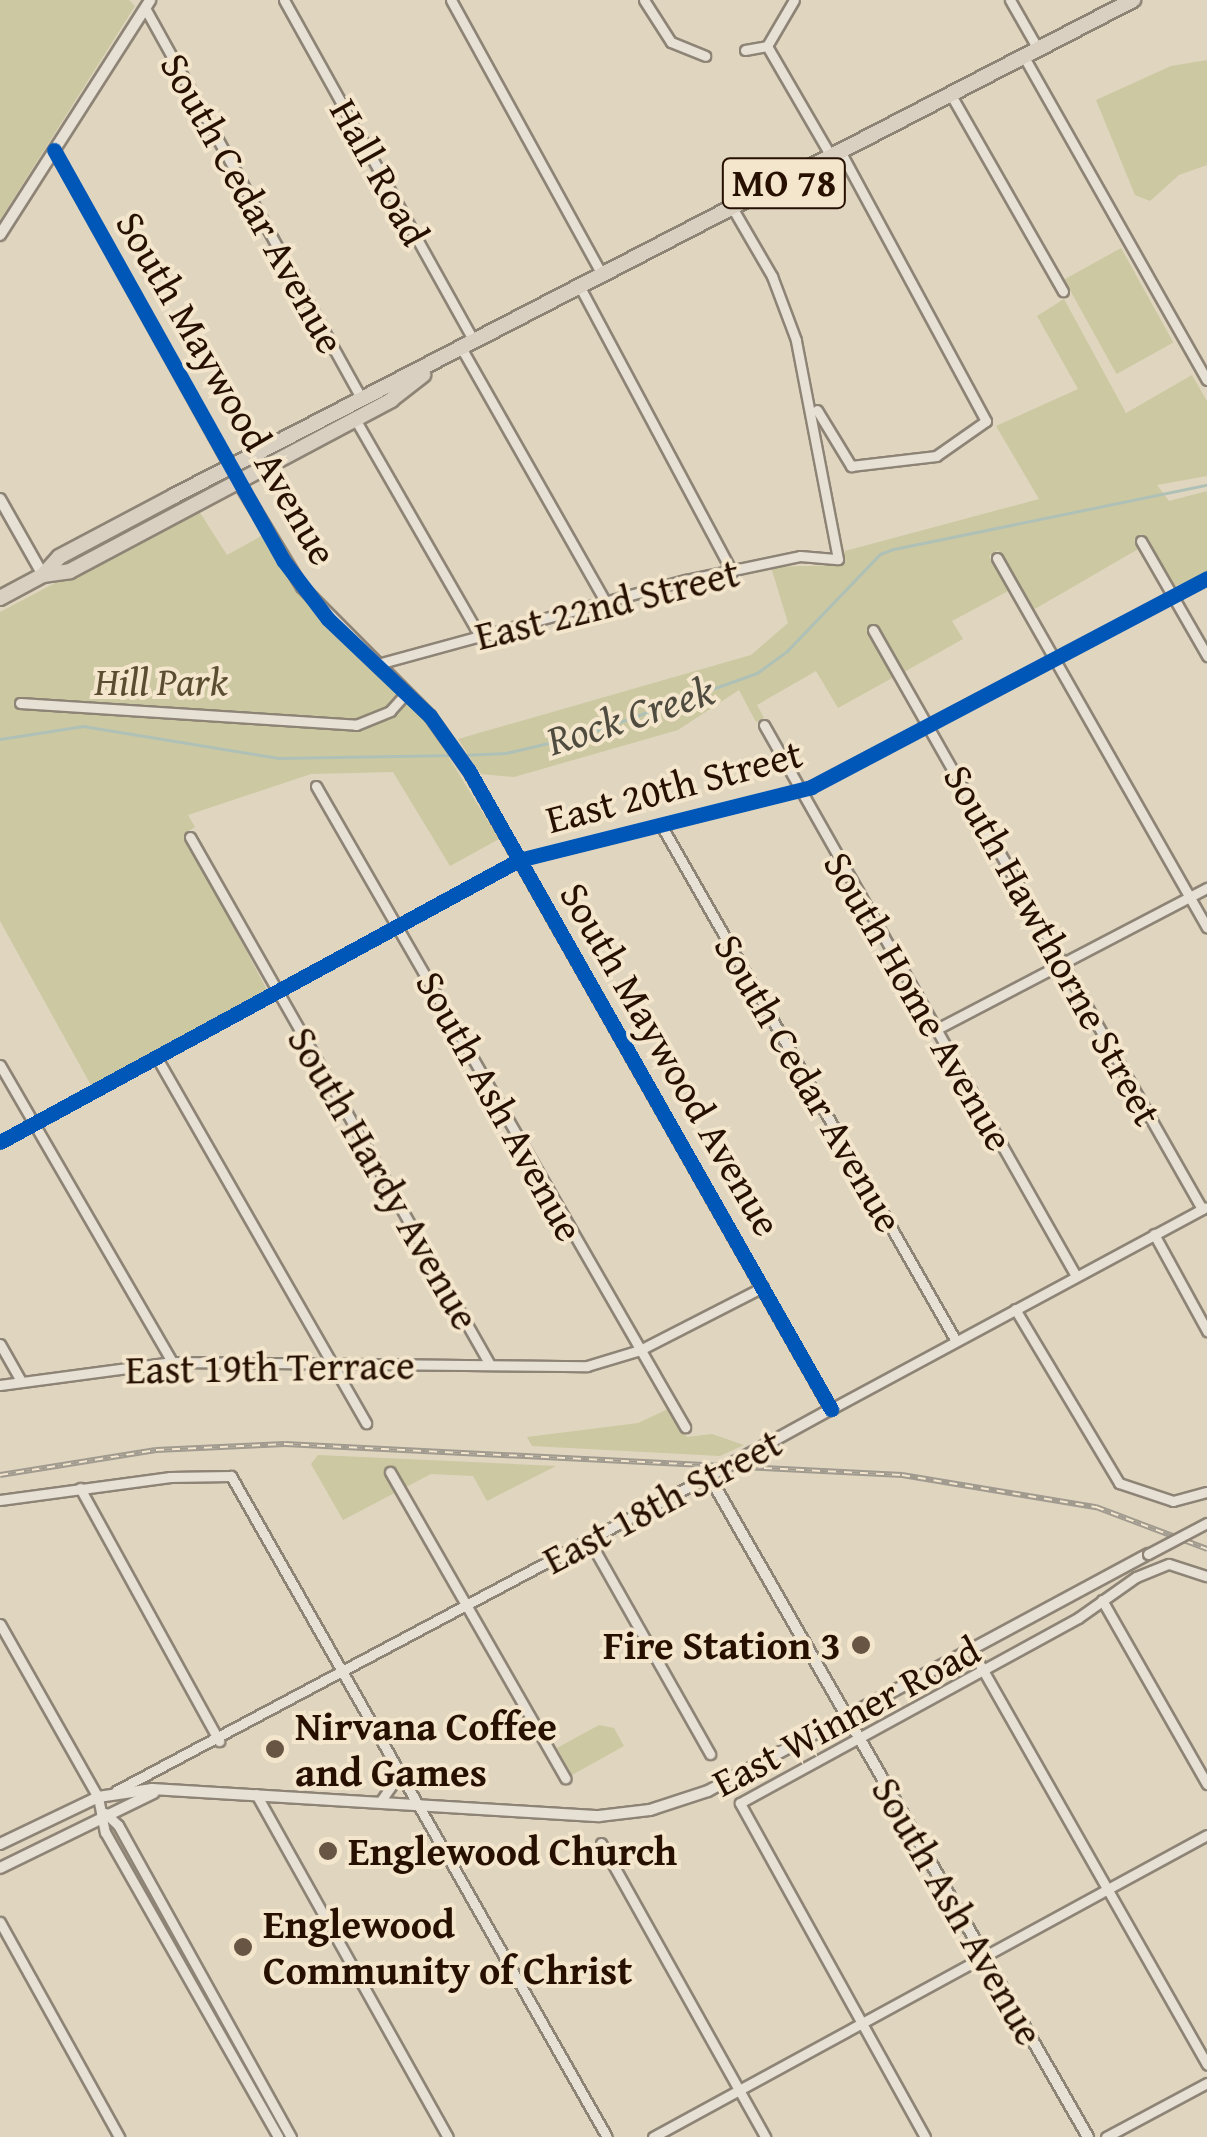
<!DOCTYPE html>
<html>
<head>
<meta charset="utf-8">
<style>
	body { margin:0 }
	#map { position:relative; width:1207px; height:2137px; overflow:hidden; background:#e0d5bf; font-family:"Gentium Book Plus",serif }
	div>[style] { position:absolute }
	.green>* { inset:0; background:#ccc8a1; transform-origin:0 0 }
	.stream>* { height:2.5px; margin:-1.25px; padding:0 1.25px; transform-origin:1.25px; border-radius:1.25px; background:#afc1b7 }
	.roads { filter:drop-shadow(2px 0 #8e8476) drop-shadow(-2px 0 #8e8476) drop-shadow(0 2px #8e8476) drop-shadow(0 -2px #8e8476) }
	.minor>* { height:9px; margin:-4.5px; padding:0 4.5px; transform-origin:4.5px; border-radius:4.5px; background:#e6e0d5 }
	.tertiary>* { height:10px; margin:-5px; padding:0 5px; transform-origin:5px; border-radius:5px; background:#e6e0d5 }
	.primary>* { height:14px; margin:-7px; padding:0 7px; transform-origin:7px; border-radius:7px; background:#d9d0c1 }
	.rail>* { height:6px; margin-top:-3px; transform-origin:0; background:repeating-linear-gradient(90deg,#f3e6cd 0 8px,#a09a8f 0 16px); box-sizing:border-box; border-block:2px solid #a09a8f }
	.bridges { filter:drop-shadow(2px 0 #8e8476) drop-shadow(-2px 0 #8e8476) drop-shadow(0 2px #8e8476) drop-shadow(0 -2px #8e8476) }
	.minor-bridge>* { height:9px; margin:-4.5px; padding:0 4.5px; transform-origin:4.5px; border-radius:4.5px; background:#e6e0d5 }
	.cycleway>* { height:15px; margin:-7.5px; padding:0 7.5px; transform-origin:7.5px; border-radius:7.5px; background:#0057b8 }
	.dots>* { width:28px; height:28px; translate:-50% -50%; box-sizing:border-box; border:5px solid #f3e6cd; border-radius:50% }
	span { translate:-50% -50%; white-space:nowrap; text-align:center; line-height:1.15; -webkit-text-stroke:8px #f3e6cd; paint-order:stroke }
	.shield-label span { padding:2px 8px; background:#f3e6cd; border:2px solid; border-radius:8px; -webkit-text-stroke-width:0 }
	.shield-label { font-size:38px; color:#271000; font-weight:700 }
	.street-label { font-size:40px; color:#271000 }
	.park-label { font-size:40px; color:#5b4d30; font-style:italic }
	.poi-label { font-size:40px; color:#271000; font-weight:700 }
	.right { translate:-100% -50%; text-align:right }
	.left { translate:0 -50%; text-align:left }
	.water-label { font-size:42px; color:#4f4b3f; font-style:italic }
</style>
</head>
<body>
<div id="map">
	<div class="green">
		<div style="clip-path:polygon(0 0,129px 0,135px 6px,0 220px)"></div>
		<div style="clip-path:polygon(1207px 60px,1207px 165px,1179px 175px,1150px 201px,1135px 195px,1096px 100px,1171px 66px)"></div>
		<div style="left:1121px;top:248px;width:108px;height:65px;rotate:61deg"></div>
		<div style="clip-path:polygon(1064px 299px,1126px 413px,1192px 375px,1207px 401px,1207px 476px,1157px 485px,1169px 501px,1207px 491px,1207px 574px,1173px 587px,1141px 534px,1134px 539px,1140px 548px,1033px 610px,998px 550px,989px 556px,1010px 590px,952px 621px,963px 639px,904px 672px,876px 624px,867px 630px,894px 677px,838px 708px,816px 671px,757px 705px,764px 718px,756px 722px,739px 690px,678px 730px,514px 777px,481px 774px,458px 739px,751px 655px,788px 623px,771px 567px,840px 565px,845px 551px,1039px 499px,996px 426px,1078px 389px,1037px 316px)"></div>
		<div style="clip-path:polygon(197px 508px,227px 555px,263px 535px,311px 605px,425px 719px,499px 839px,450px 866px,393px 772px,311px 774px,188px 815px,195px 827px,184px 834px,267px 990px,92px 1087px,0 921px,0 612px)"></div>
		<div style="clip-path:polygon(670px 1408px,687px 1437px,712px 1434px,744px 1445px,720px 1456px,532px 1446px,527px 1437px,638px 1423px)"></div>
		<div style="clip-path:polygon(318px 1455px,556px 1466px,487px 1501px,473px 1476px,431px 1474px,343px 1520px,311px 1464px)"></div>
		<div style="clip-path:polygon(599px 1725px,614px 1728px,624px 1746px,572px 1775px,557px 1748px)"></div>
	</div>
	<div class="stream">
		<div style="left:0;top:739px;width:84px;rotate:-8.9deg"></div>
		<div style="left:83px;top:726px;width:198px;rotate:9.3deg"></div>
		<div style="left:278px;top:758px;width:176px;rotate:-1deg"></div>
		<div style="left:462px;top:755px;width:44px;rotate:-2.6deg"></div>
		<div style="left:506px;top:753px;width:79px;rotate:-13.2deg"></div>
		<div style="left:583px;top:735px;width:185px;rotate:-19.6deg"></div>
		<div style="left:757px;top:673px;width:37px;rotate:-36deg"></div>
		<div style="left:787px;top:651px;width:134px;rotate:-46.2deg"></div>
		<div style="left:880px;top:554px;width:15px;rotate:-20deg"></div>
		<div style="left:894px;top:549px;width:319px;rotate:-11.6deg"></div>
	</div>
	<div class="roads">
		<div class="minor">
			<div style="left:284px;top:0;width:391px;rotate:60.9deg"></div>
			<div style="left:451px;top:0;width:314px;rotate:61.2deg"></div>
			<div style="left:644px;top:0;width:50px;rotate:57.3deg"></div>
			<div style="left:671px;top:42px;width:37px;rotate:22deg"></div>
			<div style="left:1010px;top:0;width:56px;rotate:60.3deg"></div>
			<div style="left:145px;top:8px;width:445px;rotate:61deg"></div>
			<div style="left:767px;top:46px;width:129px;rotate:59.9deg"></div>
			<div style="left:767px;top:46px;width:53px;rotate:-59.6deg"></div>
			<div style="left:745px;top:50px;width:22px;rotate:-10deg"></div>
			<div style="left:1024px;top:57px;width:371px;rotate:60.5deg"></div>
			<div style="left:951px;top:95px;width:226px;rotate:60.3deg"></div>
			<div style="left:54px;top:150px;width:366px;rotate:60.9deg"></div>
			<div style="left:581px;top:289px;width:321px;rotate:61.9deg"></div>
			<div style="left:463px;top:351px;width:288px;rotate:60.4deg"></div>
			<div style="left:817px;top:410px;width:66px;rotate:58.7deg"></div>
			<div style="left:851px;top:466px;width:86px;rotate:-6.7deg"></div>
			<div style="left:936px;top:456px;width:61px;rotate:-35deg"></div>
			<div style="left:986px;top:421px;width:305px;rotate:-118.4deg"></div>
			<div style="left:355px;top:419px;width:250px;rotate:60.1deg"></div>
			<div style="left:1141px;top:541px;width:133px;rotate:60.1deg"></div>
			<div style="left:997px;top:558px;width:425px;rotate:60.4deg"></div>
			<div style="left:873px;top:630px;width:666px;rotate:60.39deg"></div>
			<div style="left:378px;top:664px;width:319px;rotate:-15.3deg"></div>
			<div style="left:686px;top:580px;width:116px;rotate:-11.9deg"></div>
			<div style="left:800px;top:556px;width:38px;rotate:5deg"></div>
			<div style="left:838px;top:559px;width:223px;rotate:-100.9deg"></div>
			<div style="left:796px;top:340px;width:68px;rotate:-110.6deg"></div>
			<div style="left:772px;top:276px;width:78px;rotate:-120.2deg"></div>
			<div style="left:20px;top:703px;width:337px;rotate:3.7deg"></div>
			<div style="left:356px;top:725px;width:37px;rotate:-22deg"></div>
			<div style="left:390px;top:711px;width:24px;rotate:-48deg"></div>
			<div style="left:764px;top:725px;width:633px;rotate:60.48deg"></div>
			<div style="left:316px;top:786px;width:740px;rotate:60.07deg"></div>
			<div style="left:661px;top:825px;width:594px;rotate:60.24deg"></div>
			<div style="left:190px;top:837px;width:605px;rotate:60.38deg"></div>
			<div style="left:935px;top:1030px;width:307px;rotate:-27.6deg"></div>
			<div style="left:157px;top:1058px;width:421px;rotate:60.2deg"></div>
			<div style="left:0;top:1065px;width:343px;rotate:59.9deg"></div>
			<div style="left:0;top:1142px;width:591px;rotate:-28.52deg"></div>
			<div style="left:519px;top:860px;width:301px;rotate:-14deg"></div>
			<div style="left:811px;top:787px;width:448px;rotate:-27.8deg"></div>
			<div style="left:1154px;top:1234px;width:111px;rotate:61.3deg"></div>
			<div style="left:1015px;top:1309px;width:203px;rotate:59.1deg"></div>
			<div style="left:1119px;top:1483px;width:57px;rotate:18.4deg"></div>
			<div style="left:1173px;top:1501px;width:35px;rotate:-15deg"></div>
			<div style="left:0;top:1344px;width:43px;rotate:60.4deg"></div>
			<div style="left:0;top:1385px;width:174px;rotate:-7.6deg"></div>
			<div style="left:172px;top:1362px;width:415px;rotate:0.6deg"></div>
			<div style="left:587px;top:1366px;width:55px;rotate:-16.8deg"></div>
			<div style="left:640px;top:1350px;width:138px;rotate:-27.1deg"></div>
			<div style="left:831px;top:1409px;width:425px;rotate:-28.3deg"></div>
			<div style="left:390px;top:1472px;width:353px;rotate:60.2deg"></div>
			<div style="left:80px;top:1488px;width:289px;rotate:61.2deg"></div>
			<div style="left:0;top:1500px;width:172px;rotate:-7.7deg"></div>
			<div style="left:170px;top:1477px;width:61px;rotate:-0.9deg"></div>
			<div style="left:231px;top:1476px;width:760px;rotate:60.37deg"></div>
			<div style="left:589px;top:1540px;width:246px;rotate:60.5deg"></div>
			<div style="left:1102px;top:1600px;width:212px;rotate:60.3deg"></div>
			<div style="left:0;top:1624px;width:199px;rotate:60.5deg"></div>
			<div style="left:98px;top:1797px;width:36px;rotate:79deg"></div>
			<div style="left:105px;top:1832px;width:351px;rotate:60.4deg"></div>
			<div style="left:971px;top:1649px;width:478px;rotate:60.4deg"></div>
			<div style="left:116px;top:1791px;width:671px;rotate:-27.98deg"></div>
			<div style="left:256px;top:1794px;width:393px;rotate:60.8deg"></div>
			<div style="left:380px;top:1802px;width:33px;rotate:-55deg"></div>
			<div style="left:105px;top:1813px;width:18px;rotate:43deg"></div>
			<div style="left:118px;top:1825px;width:357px;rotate:61deg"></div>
			<div style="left:601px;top:1843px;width:337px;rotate:60.8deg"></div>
			<div style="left:0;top:1922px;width:246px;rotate:61deg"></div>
			<div style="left:653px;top:2137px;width:631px;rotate:-28.6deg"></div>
			<div style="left:925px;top:2137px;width:382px;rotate:-119deg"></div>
			<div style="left:740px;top:1803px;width:385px;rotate:-28.7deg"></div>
			<div style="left:1078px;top:1618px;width:71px;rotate:-35.3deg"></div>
			<div style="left:1136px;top:1577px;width:35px;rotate:-22deg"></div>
			<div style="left:1169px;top:1564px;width:40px;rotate:18deg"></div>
			<div style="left:1106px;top:2137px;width:115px;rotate:-28.1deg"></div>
		</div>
		<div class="tertiary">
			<div style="left:0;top:235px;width:279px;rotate:-57.4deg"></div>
			<div style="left:238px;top:481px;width:124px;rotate:58.9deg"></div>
			<div style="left:302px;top:587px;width:182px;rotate:45.2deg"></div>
			<div style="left:430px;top:716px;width:67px;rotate:54.7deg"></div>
			<div style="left:469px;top:771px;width:734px;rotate:60.43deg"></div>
			<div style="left:831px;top:1409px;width:139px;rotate:151.2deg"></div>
			<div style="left:709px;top:1476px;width:762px;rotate:60.17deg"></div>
			<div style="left:0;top:499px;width:87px;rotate:60.5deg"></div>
			<div style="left:0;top:1844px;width:109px;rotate:-25.6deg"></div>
			<div style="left:98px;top:1797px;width:55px;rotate:-8.4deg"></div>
			<div style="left:152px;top:1789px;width:448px;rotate:3.5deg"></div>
			<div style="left:599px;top:1816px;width:51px;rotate:-6.7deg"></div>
			<div style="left:650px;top:1810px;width:61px;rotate:-18.1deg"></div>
			<div style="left:708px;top:1791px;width:500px;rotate:-28.3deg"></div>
			<div style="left:0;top:1868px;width:171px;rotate:-26deg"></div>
		</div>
		<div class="primary">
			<div style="left:43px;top:575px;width:24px;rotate:-48deg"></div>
			<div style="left:59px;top:557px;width:130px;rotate:-27.9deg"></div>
			<div style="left:174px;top:496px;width:1080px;rotate:-27.35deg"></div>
			<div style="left:0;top:598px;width:49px;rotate:-28.1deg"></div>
			<div style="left:43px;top:575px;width:27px;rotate:-8deg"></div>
			<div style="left:70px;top:571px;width:364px;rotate:-28deg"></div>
			<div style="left:391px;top:400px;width:41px;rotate:-38deg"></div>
		</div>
	</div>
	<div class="rail">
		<div style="left:0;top:1475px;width:158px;rotate:-9.1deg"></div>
		<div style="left:156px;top:1450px;width:129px;rotate:-2.7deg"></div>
		<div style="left:285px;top:1444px;width:618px;rotate:2.88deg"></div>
		<div style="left:902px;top:1475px;width:197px;rotate:9.4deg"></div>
		<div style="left:1096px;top:1507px;width:119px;rotate:20.7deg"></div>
	</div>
	<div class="bridges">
		<div class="minor-bridge">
			<div style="left:1148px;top:1554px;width:67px;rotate:-27.7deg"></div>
		</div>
	</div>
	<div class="cycleway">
		<div style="left:54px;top:150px;width:470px;rotate:60.8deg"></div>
		<div style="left:283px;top:560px;width:74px;rotate:52.7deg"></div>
		<div style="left:328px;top:619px;width:141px;rotate:43.6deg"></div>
		<div style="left:430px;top:716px;width:67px;rotate:54.7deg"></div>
		<div style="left:469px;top:771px;width:734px;rotate:60.43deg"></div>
		<div style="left:0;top:1142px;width:591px;rotate:-28.52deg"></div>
		<div style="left:519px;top:860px;width:301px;rotate:-14deg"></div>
		<div style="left:811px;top:787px;width:448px;rotate:-27.8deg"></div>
	</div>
	<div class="dots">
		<div style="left:861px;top:1645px;background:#685543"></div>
		<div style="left:275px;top:1749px;background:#685543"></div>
		<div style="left:328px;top:1851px;background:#685543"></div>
		<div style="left:243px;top:1947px;background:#685543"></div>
	</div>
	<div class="shield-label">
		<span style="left:784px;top:183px">MO 78</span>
	</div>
	<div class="street-label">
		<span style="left:380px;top:172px;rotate:61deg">Hall Road</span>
		<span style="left:253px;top:203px;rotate:61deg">South Cedar Avenue</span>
		<span style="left:227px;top:388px;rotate:60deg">South Maywood Avenue</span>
		<span style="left:607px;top:604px;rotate:-14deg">East 22nd Street</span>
		<span style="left:674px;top:786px;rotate:-15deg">East 20th Street</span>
		<span style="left:1053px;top:945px;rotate:61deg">South Hawthorne Street</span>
		<span style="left:919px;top:1001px;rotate:60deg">South Home Avenue</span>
		<span style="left:671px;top:1059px;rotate:60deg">South Maywood Avenue</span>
		<span style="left:809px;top:1083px;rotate:60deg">South Cedar Avenue</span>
		<span style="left:500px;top:1106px;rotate:61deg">South Ash Avenue</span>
		<span style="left:384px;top:1178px;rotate:60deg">South Hardy Avenue</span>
		<span style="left:270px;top:1367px;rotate:-1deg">East 19th Terrace</span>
		<span style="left:662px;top:1501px;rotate:-28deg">East 18th Street</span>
		<span style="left:846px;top:1716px;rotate:-28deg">East Winner Road</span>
		<span style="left:958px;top:1911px;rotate:60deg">South Ash Avenue</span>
	</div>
	<div class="park-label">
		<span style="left:161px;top:681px">Hill Park</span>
	</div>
	<div class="poi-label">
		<span class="right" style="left:841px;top:1645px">Fire Station 3</span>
		<span class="left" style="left:295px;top:1749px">Nirvana Coffee<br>and Games</span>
		<span class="left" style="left:348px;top:1851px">Englewood Church</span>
		<span class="left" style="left:263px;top:1947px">Englewood<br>Community of Christ</span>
	</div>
	<div class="water-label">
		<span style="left:630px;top:715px;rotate:-18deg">Rock Creek</span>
	</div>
</div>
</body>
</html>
